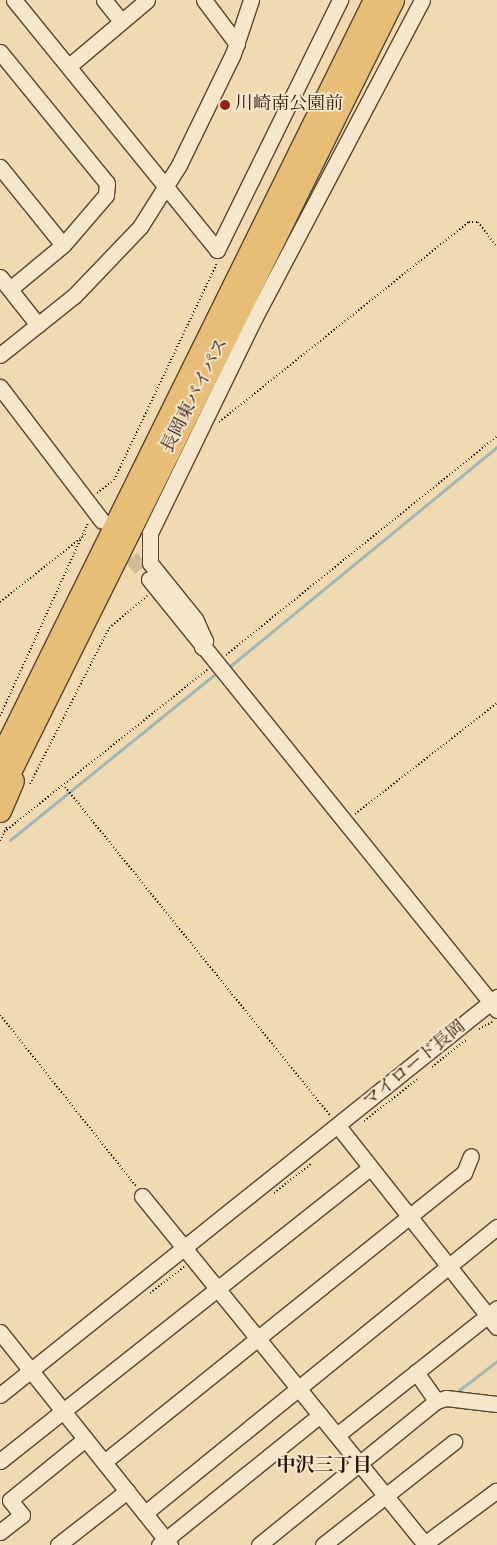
<!DOCTYPE html>
<html>
<head>
<meta charset="utf-8">
<style>
	body { margin:0 }
	#map { position:relative; width:497px; height:1545px; overflow:hidden; background:#efdab1; font-family:Vollkorn,"Noto Serif JP",serif }
	div>[style] { position:absolute }
	.stream>* { height:3px; margin:-1.5px; padding:0 1.5px; transform-origin:1.5px; border-radius:1.5px; background:#a0b7b8 }
	.minor-tunnel>* { height:15px; margin-top:-7.5px; transform-origin:0; background:repeating-linear-gradient(90deg,#d1bc98 0 15px,transparent 0 23px) }
	.path>* { height:2px; margin-top:-1px; transform-origin:0; background:repeating-linear-gradient(90deg,#281307 0 1px,transparent 0 3.5px) }
	.roads { filter:drop-shadow(1px 0 #5a4532) drop-shadow(-1px 0 #5a4532) drop-shadow(0 1px #5a4532) drop-shadow(0 -1px #5a4532) }
	.minor>* { height:15px; margin:-7.5px; padding:0 7.5px; transform-origin:7.5px; border-radius:7.5px; background:#f5e7cc }
	.highway>* { height:21px; margin:-10.5px; padding:0 10.5px; transform-origin:10.5px; border-radius:10.5px; background:#e8bd78 }
	.dots>* { width:14px; height:14px; translate:-50% -50%; box-sizing:border-box; border:2px solid #f5e7cc; border-radius:50% }
	span { translate:-50% -50%; white-space:nowrap; text-align:center; line-height:1.15; -webkit-text-stroke:4px #f5e7cc; paint-order:stroke }
	.poi-label { font-size:18px; color:#281307 }
	.left { translate:0 -50%; text-align:left }
	.street-label { font-size:18px; color:#281307 }
	.neighbourhood-label { font-size:19px; color:#281307; font-weight:700 }
</style>
</head>
<body>
<div id="map">
	<div class="stream">
		<div style="left:229px;top:667px;width:347px;rotate:-39.4deg"></div>
		<div style="left:10px;top:840px;width:265px;rotate:-39deg"></div>
		<div style="left:458px;top:1391px;width:49px;rotate:-37.6deg"></div>
	</div>
	<div class="minor-tunnel">
		<div style="left:117px;top:539px;width:51px;rotate:51.3deg"></div>
	</div>
	<div class="path">
		<div style="left:219px;top:422px;width:320px;rotate:-38.7deg"></div>
		<div style="left:469px;top:222px;width:9px"></div>
		<div style="left:478px;top:222px;width:31px;rotate:53deg"></div>
		<div style="left:97px;top:493px;width:21px;rotate:-37deg"></div>
		<div style="left:114px;top:480px;width:240px;rotate:-64.6deg"></div>
		<div style="left:0;top:602px;width:110px;rotate:-38.3deg"></div>
		<div style="left:226px;top:655px;width:348px;rotate:-38.9deg"></div>
		<div style="left:0;top:716px;width:212px;rotate:-65.5deg"></div>
		<div style="left:30px;top:784px;width:175px;rotate:-63.1deg"></div>
		<div style="left:109px;top:628px;width:50px;rotate:-40.1deg"></div>
		<div style="left:65px;top:787px;width:422px;rotate:51.1deg"></div>
		<div style="left:355px;top:814px;width:180px;rotate:-38deg"></div>
		<div style="left:4px;top:832px;width:260px;rotate:-38.6deg"></div>
		<div style="left:0;top:841px;width:17px;rotate:-65deg"></div>
		<div style="left:0;top:1015px;width:218px;rotate:51.5deg"></div>
		<div style="left:479px;top:1029px;width:15px;rotate:-28deg"></div>
		<div style="left:432px;top:1067px;width:45px;rotate:-38.7deg"></div>
		<div style="left:364px;top:1121px;width:70px;rotate:-38deg"></div>
		<div style="left:274px;top:1193px;width:48px;rotate:-38.3deg"></div>
		<div style="left:150px;top:1293px;width:43px;rotate:-37.4deg"></div>
	</div>
	<div class="roads">
		<div class="minor">
			<div style="left:14px;top:0;width:322px;rotate:50.9deg"></div>
			<div style="left:217px;top:250px;width:279px;rotate:-63.8deg"></div>
			<div style="left:104px;top:0;width:27px;rotate:51deg"></div>
			<div style="left:204px;top:0;width:55px;rotate:53.1deg"></div>
			<div style="left:0;top:52px;width:169px;rotate:50.8deg"></div>
			<div style="left:107px;top:183px;width:12px;rotate:95deg"></div>
			<div style="left:106px;top:195px;width:66px;rotate:130.7deg"></div>
			<div style="left:63px;top:245px;width:69px;rotate:140.3deg"></div>
			<div style="left:69px;top:66px;width:102px;rotate:-40.2deg"></div>
			<div style="left:0;top:167px;width:100px;rotate:51.1deg"></div>
			<div style="left:0;top:277px;width:61px;rotate:51.6deg"></div>
			<div style="left:0;top:355px;width:95px;rotate:-38.6deg"></div>
			<div style="left:74px;top:296px;width:95px;rotate:-46.3deg"></div>
			<div style="left:140px;top:227px;width:73px;rotate:-57.8deg"></div>
			<div style="left:179px;top:165px;width:123px;rotate:-64.1deg"></div>
			<div style="left:233px;top:54px;width:57px;rotate:-71.6deg"></div>
			<div style="left:0;top:387px;width:168px;rotate:52.7deg"></div>
			<div style="left:149px;top:579px;width:554px;rotate:51.08deg"></div>
			<div style="left:202px;top:647px;width:7px;rotate:-63deg"></div>
			<div style="left:205px;top:641px;width:24px;rotate:-114deg"></div>
			<div style="left:195px;top:619px;width:72px;rotate:-128.8deg"></div>
			<div style="left:150px;top:563px;width:30px;rotate:-90deg"></div>
			<div style="left:150px;top:533px;width:240px;rotate:-64.1deg"></div>
			<div style="left:255px;top:317px;width:358px;rotate:-62.2deg"></div>
			<div style="left:338px;top:1126px;width:256px;rotate:51.7deg"></div>
			<div style="left:142px;top:1196px;width:450px;rotate:50.9deg"></div>
			<div style="left:0;top:1332px;width:273px;rotate:51.4deg"></div>
			<div style="left:416px;top:1372px;width:35px;rotate:55deg"></div>
			<div style="left:0;top:1395px;width:637px;rotate:-38.69deg"></div>
			<div style="left:337px;top:1435px;width:204px;rotate:-38.4deg"></div>
			<div style="left:0;top:1461px;width:472px;rotate:-38.4deg"></div>
			<div style="left:104px;top:1462px;width:462px;rotate:-38.8deg"></div>
			<div style="left:464px;top:1173px;width:18px;rotate:-68deg"></div>
			<div style="left:145px;top:1513px;width:454px;rotate:-39.1deg"></div>
			<div style="left:0;top:1532px;width:28px;rotate:-38deg"></div>
			<div style="left:22px;top:1515px;width:19px;rotate:-129deg"></div>
			<div style="left:10px;top:1500px;width:97px;rotate:-39.1deg"></div>
			<div style="left:58px;top:1545px;width:88px;rotate:-38deg"></div>
			<div style="left:159px;top:1545px;width:207px;rotate:-38.9deg"></div>
			<div style="left:259px;top:1545px;width:228px;rotate:-39.1deg"></div>
			<div style="left:436px;top:1401px;width:10px;rotate:-17deg"></div>
			<div style="left:446px;top:1398px;width:51px;rotate:6.7deg"></div>
			<div style="left:323px;top:1545px;width:167px;rotate:-38.2deg"></div>
			<div style="left:423px;top:1545px;width:91px;rotate:-36.5deg"></div>
		</div>
		<div class="highway">
			<div style="left:0;top:758px;width:845px;rotate:-63.74deg"></div>
			<div style="left:0;top:792px;width:884px;rotate:-63.61deg"></div>
			<div style="left:0;top:811px;width:33px;rotate:-67deg"></div>
		</div>
	</div>
	<div class="dots">
		<div style="left:225px;top:105px;background:#8f2418"></div>
	</div>
	<div class="poi-label">
		<span class="left" style="left:235px;top:105px">川崎南公園前</span>
	</div>
	<div class="street-label">
		<span style="left:196px;top:396px;rotate:-63deg">長岡東バイパス</span>
		<span style="left:415px;top:1065px;rotate:-39deg">マイロード長岡</span>
	</div>
	<div class="neighbourhood-label">
		<span style="left:324px;top:1467px">中沢三丁目</span>
	</div>
</div>
</body>
</html>
